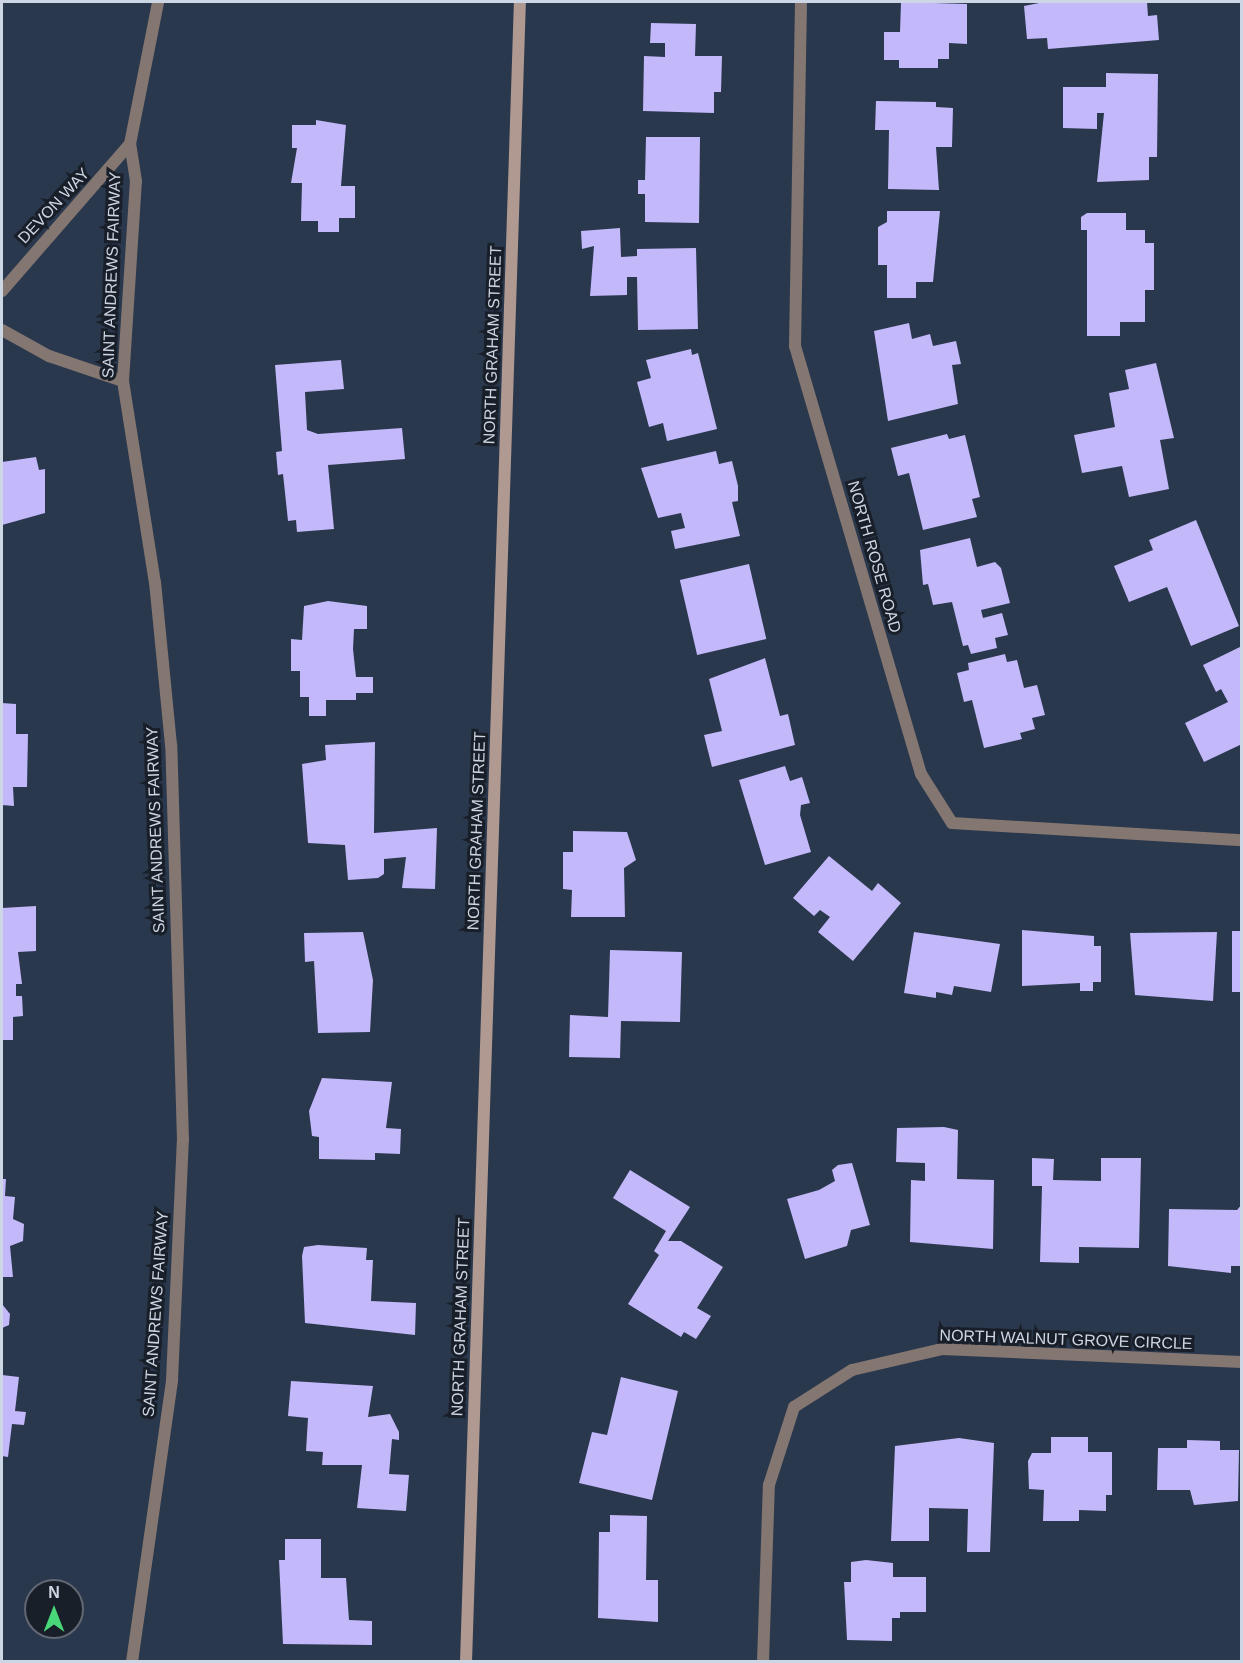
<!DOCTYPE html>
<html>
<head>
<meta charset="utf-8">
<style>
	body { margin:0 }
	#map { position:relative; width:1243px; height:1663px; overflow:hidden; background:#2a384d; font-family:Helvetica,sans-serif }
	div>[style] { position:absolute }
	.building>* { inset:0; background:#c3b8fa; transform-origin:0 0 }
	.street>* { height:12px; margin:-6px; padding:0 6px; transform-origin:6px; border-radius:6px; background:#847671 }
	.secondary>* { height:12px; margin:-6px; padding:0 6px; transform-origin:6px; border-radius:6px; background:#af9990 }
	span { translate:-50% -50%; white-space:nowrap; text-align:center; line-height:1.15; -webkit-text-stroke:6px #191f29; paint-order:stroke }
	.street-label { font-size:16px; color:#cdd6e4 }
	.frame { position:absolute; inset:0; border:3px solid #cdd6e4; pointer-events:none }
	.north { position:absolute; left:24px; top:1579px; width:60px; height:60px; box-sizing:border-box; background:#191f29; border:2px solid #616874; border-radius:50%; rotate:0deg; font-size:16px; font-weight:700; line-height:24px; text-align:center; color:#cdd6e4 }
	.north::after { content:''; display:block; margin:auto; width:21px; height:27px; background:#48d779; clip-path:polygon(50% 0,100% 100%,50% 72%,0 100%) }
</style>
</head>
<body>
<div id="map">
	<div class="building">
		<div style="clip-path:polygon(901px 2px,967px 4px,967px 44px,949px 43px,949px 59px,938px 59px,938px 68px,899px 68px,899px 60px,884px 60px,884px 32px,900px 32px)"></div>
		<div style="clip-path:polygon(1044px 2px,1147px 2px,1148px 16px,1157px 15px,1159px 40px,1048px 49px,1047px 38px,1027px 39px,1024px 6px)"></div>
		<div style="clip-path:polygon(651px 23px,696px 24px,695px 56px,722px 56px,721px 92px,714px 92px,714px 113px,643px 111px,644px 56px,665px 57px,665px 43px,650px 43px)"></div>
		<div style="clip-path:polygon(1106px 73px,1158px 74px,1157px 157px,1149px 157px,1149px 180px,1097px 182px,1104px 113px,1097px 113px,1097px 129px,1063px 128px,1063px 87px,1106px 87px)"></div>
		<div style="clip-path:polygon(876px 101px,936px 102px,936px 107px,953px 108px,952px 147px,936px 147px,939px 190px,888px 189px,889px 130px,875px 130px)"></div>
		<div style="clip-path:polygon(316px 120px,346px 125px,341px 186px,355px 186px,355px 218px,339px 218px,339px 232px,318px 232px,318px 221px,301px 221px,302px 183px,291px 183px,297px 148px,292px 148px,292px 125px,316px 125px)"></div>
		<div style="clip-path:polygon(646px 137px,700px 137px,699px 223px,645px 222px,645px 194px,638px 194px,638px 180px,645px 180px)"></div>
		<div style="clip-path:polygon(887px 211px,940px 211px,933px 282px,916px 282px,916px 298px,887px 298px,887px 265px,878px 265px,878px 227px,887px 222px)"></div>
		<div style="clip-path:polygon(1087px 213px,1126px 213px,1126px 230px,1145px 230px,1145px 243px,1154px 243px,1154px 290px,1145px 290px,1145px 322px,1120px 322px,1120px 336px,1087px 336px,1087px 230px,1081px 230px,1081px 217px)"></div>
		<div style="clip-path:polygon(620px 228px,621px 257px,637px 256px,637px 249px,696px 248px,698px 329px,638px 330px,637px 277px,627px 277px,627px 295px,590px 296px,594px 246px,582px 249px,581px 231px)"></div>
		<div style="clip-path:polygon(909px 323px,912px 339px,930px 334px,933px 346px,956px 341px,961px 364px,952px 365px,958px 404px,888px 421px,874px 331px)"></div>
		<div style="clip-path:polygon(691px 349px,692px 355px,698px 353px,717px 429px,667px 441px,663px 423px,649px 427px,637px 382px,651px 378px,646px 360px)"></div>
		<div style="clip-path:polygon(341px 360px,344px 389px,305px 392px,307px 430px,318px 434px,402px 428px,405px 459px,328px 465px,334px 529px,297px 532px,296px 520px,288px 521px,283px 474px,278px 475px,276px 452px,282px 451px,275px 365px)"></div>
		<div style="clip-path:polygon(1156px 363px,1174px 438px,1160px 440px,1169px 489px,1129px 497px,1122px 466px,1082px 473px,1074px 435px,1115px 427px,1109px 393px,1129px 389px,1125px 370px)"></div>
		<div style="clip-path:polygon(947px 434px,949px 439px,965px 435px,980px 497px,972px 499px,977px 517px,923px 530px,909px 473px,898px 476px,891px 448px)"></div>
		<div style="clip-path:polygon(716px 451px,719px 464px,732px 461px,738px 486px,738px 501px,732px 502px,740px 536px,675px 549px,671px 531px,685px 528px,681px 513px,658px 518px,641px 468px)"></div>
		<div style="clip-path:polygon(36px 457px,39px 470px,45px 469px,45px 513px,2px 525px,2px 462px)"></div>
		<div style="clip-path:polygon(1196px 520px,1239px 626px,1191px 646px,1167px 587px,1129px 602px,1114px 566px,1153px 550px,1149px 540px)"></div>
		<div style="clip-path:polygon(970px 538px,977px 567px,995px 562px,1001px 568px,1010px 603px,981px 610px,983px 618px,1002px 613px,1008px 635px,995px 638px,997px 648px,971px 654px,968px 645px,963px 646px,952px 602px,933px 605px,928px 584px,923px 585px,920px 550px)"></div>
		<div style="left:749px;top:564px;width:77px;height:71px;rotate:77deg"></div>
		<div style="clip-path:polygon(328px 601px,367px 606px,367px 629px,354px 629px,353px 649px,356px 677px,373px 677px,373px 693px,356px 693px,356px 700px,326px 700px,326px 716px,309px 716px,309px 697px,300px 697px,300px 671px,291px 671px,291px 639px,302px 640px,304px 606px)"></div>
		<div style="clip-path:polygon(1242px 646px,1242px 744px,1204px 762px,1185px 723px,1228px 702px,1221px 689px,1216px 692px,1203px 665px)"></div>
		<div style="clip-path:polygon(1005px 654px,1007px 662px,1017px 660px,1024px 688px,1037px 685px,1045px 715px,1032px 718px,1035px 729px,1020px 733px,1022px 739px,984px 748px,972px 700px,964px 702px,957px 673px,969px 670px,968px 663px)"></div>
		<div style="clip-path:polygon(765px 658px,780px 716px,788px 714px,795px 745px,712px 767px,704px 735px,722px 731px,709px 679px)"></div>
		<div style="clip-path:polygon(2px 703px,16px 704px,16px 734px,28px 734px,27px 787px,13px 787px,14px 806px,2px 805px)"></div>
		<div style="clip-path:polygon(375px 742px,374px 833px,437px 828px,435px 889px,402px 888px,406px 857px,384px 859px,384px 874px,378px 878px,348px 880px,345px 845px,308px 843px,302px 764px,326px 760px,325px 745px)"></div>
		<div style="clip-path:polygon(785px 766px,790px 781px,802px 777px,810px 803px,801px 805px,800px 815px,811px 852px,765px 865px,739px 780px)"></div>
		<div style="clip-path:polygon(573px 831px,627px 832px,636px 860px,624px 868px,625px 917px,571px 917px,572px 890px,563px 889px,563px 852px,573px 852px)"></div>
		<div style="clip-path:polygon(829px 856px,872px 891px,878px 883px,901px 903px,853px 961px,818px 932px,830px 917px,820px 910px,814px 916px,793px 898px)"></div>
		<div style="clip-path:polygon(36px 906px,36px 951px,18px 952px,22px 984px,16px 984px,16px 996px,22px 996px,23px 1016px,13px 1017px,13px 1040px,2px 1040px,2px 908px)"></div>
		<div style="clip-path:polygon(1022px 930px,1094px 936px,1094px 946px,1101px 946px,1101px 982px,1093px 982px,1093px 991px,1080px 991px,1080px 983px,1022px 986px)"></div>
		<div style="left:1232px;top:931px;width:10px;height:61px"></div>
		<div style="clip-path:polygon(363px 932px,373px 980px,370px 1032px,318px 1033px,314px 961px,305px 962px,304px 933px)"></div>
		<div style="clip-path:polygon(914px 932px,1000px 944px,991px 992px,954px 986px,952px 995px,936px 992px,936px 998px,904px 993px)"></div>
		<div style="clip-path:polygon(1217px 932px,1213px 1001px,1135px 995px,1130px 933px)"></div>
		<div style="clip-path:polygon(610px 950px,682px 952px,680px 1022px,621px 1021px,620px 1058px,569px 1057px,570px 1015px,608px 1017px)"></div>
		<div style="clip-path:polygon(322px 1078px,392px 1082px,386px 1128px,401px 1129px,400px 1154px,375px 1153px,375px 1160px,319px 1159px,319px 1137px,312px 1136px,309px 1111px)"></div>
		<div style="clip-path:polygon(944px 1127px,958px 1130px,957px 1179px,994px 1180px,993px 1249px,910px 1242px,911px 1180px,925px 1181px,925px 1163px,896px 1162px,897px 1128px)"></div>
		<div style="clip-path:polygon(1032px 1158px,1054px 1159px,1053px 1180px,1101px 1181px,1101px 1158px,1141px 1158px,1139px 1248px,1079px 1247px,1079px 1263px,1040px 1262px,1042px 1186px,1032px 1186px)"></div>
		<div style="clip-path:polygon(852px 1163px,870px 1225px,851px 1230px,847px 1246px,805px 1259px,787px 1199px,819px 1190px,835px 1181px,832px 1170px,838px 1165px)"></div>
		<div style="clip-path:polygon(630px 1170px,690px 1207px,668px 1241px,681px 1241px,723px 1267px,697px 1308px,711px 1316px,696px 1339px,684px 1332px,681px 1337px,628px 1304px,659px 1255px,654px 1251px,666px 1231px,613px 1198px)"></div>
		<div style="clip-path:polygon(2px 1179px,6px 1179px,5px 1196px,15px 1197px,13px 1219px,24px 1224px,23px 1241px,10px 1246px,13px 1277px,2px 1277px)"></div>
		<div style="clip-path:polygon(1242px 1204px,1242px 1266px,1231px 1266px,1231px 1273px,1168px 1266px,1169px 1209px,1237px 1210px)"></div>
		<div style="clip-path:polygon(318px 1245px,367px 1248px,366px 1260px,373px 1260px,371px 1301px,416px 1303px,415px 1335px,305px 1323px,302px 1256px,304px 1247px)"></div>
		<div style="clip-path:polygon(2px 1304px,10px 1314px,9px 1325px,2px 1328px)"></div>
		<div style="clip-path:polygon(2px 1375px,19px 1377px,15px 1411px,26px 1412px,24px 1425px,12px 1424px,8px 1457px,2px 1456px)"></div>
		<div style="clip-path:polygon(621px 1377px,678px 1391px,652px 1500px,579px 1483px,592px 1432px,607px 1435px)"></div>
		<div style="clip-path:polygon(291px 1381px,373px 1386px,368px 1417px,390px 1414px,399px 1432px,399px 1440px,392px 1439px,389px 1474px,409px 1475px,406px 1511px,357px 1508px,362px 1465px,322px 1465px,323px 1452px,306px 1451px,308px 1418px,288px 1416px)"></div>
		<div style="clip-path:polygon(1051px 1437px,1088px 1437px,1088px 1452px,1112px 1452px,1112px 1495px,1106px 1495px,1106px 1511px,1079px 1510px,1079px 1521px,1043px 1521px,1044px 1490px,1029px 1489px,1028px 1461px,1032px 1453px,1051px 1453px)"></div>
		<div style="clip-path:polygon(959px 1438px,994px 1443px,990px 1552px,967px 1552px,968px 1509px,929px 1508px,929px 1541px,891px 1541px,895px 1446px)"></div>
		<div style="clip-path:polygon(1187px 1440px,1220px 1441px,1220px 1450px,1239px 1450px,1238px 1501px,1194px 1505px,1190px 1490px,1157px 1490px,1158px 1448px,1187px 1448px)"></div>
		<div style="clip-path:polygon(610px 1515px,647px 1516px,646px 1580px,658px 1580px,658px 1622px,598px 1618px,599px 1532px,610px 1532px)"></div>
		<div style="clip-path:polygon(285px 1539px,321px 1539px,321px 1578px,346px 1578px,349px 1620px,372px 1621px,372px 1645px,283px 1644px,279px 1560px,285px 1560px)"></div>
		<div style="clip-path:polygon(866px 1560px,893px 1563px,893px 1577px,926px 1577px,926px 1612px,900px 1612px,900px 1618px,892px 1618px,892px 1641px,847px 1640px,844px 1582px,851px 1582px,851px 1562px)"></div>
	</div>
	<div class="street">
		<div style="left:801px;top:2px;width:344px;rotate:91deg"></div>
		<div style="left:795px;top:346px;width:446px;rotate:73.6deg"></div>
		<div style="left:921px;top:774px;width:58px;rotate:57.7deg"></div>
		<div style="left:952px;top:823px;width:290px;rotate:3.4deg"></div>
		<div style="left:2px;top:291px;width:195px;rotate:-49deg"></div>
		<div style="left:2px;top:330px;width:54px;rotate:29deg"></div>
		<div style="left:49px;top:356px;width:78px;rotate:18.7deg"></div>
		<div style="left:132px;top:1662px;width:285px;rotate:-81.9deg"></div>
		<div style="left:172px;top:1380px;width:240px;rotate:-87.4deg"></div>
		<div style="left:183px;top:1140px;width:395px;rotate:-91.7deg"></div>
		<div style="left:171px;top:745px;width:163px;rotate:-95.6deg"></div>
		<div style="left:155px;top:583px;width:205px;rotate:-99deg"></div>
		<div style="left:123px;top:381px;width:200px;rotate:-86.3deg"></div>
		<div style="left:136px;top:181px;width:37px;rotate:-99deg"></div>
		<div style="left:130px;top:144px;width:145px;rotate:-78.8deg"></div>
		<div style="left:763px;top:1662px;width:177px;rotate:-88.1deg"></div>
		<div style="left:769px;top:1485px;width:82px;rotate:-72.2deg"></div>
		<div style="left:794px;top:1407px;width:69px;rotate:-32.5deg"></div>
		<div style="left:852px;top:1370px;width:92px;rotate:-13.1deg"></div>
		<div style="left:942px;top:1349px;width:300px;rotate:2.5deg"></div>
	</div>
	<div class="secondary">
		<div style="left:466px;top:1662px;width:1661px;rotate:-88.14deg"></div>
	</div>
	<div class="street-label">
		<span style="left:54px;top:206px;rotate:-47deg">DEVON WAY</span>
		<span style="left:112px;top:275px;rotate:-88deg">SAINT ANDREWS FAIRWAY</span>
		<span style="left:493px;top:345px;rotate:-88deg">NORTH GRAHAM STREET</span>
		<span style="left:874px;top:557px;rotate:74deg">NORTH ROSE ROAD</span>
		<span style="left:156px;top:830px;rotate:-92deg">SAINT ANDREWS FAIRWAY</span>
		<span style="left:477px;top:831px;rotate:-88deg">NORTH GRAHAM STREET</span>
		<span style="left:156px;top:1314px;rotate:-86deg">SAINT ANDREWS FAIRWAY</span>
		<span style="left:461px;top:1317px;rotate:-88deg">NORTH GRAHAM STREET</span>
		<span style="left:1066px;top:1340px;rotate:2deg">NORTH WALNUT GROVE CIRCLE</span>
	</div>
	<div class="frame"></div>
	<div class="north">N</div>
</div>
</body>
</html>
